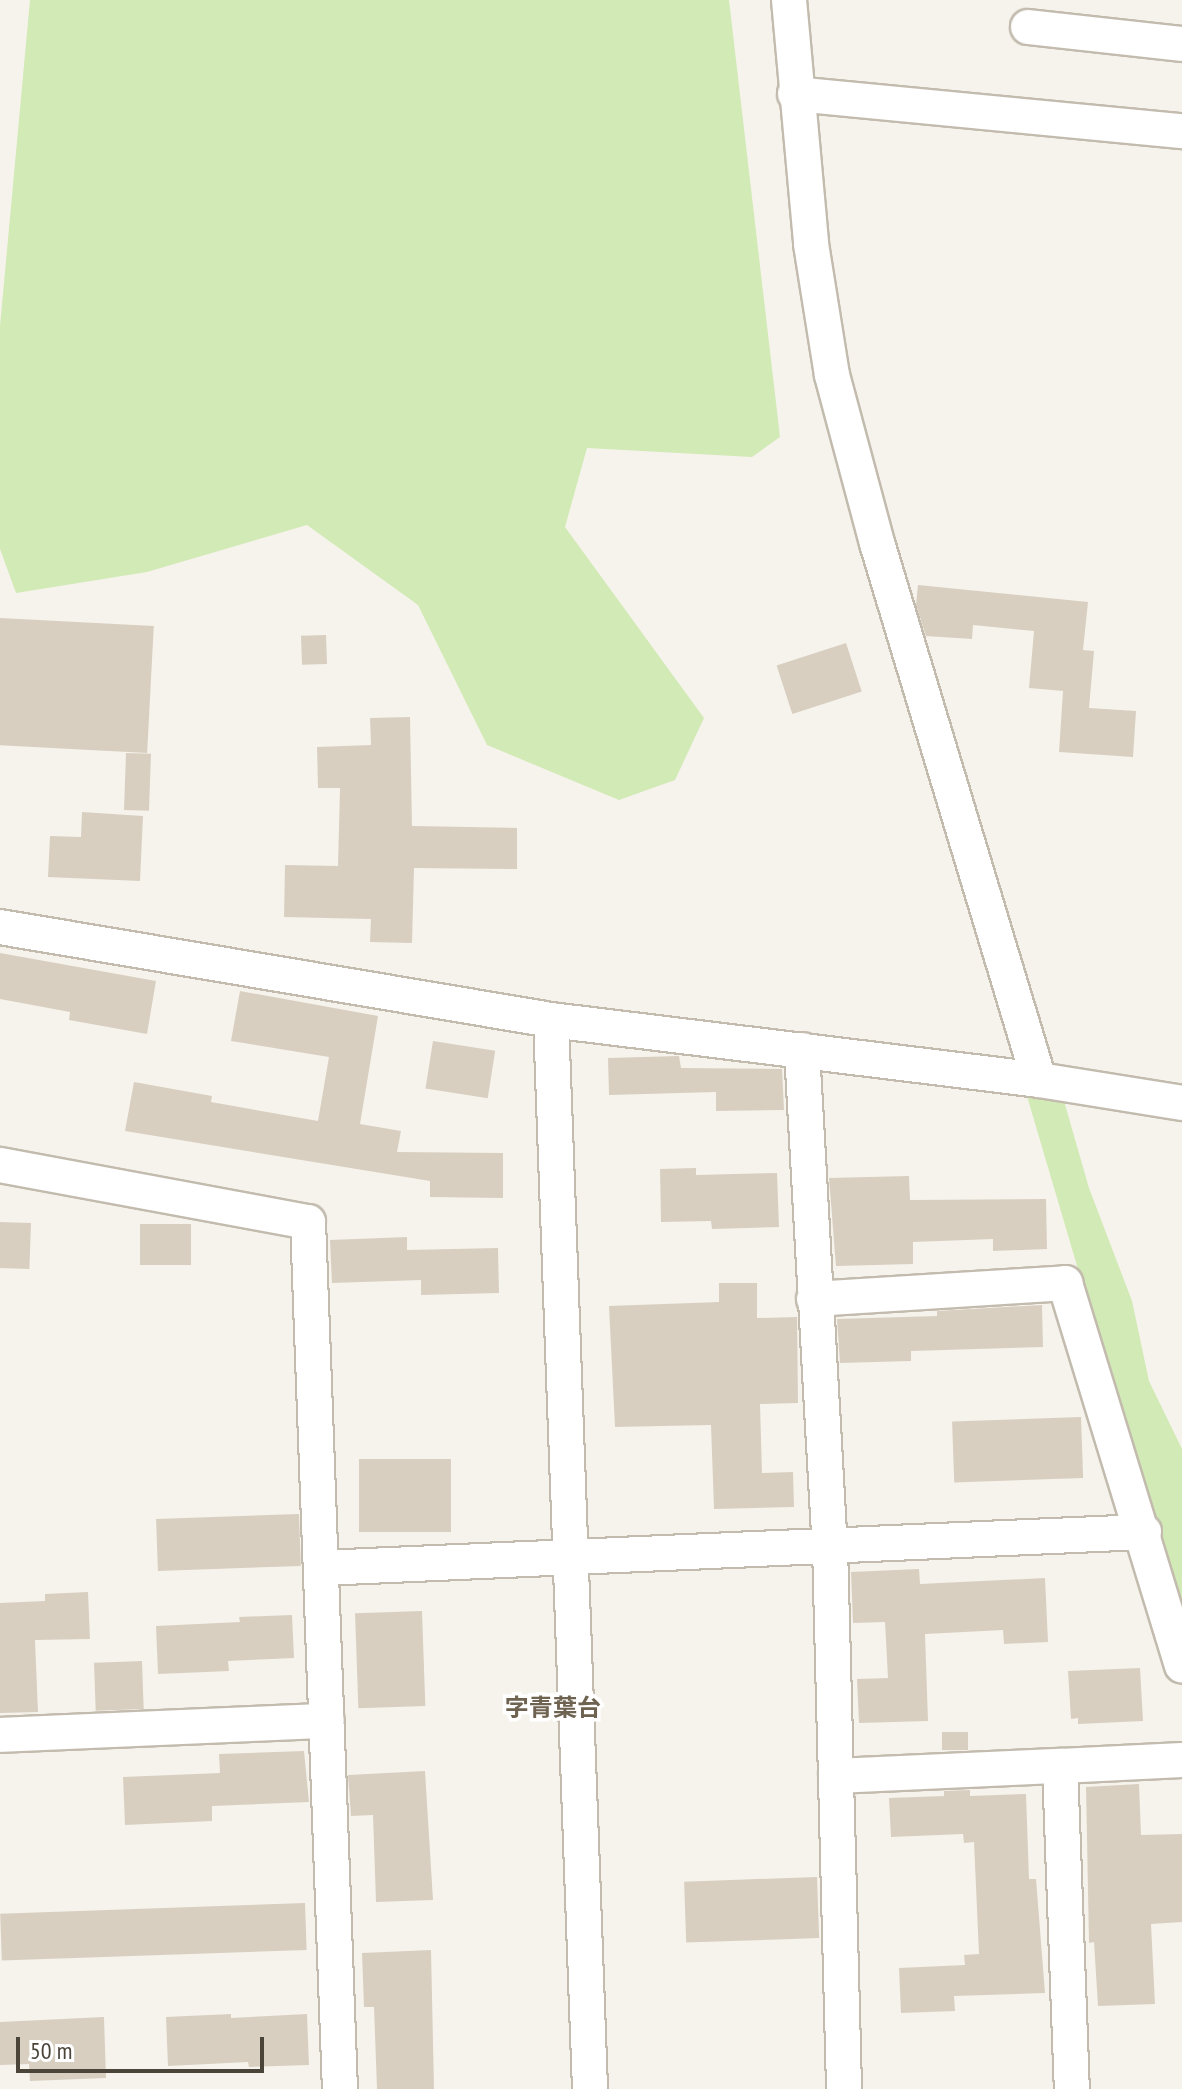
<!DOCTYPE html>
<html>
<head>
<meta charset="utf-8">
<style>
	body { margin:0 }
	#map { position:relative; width:1182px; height:2089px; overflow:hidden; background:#f6f3ec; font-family:"PT Sans Narrow","Noto Sans JP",sans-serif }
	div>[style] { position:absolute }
	.green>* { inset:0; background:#d2eab5 }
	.building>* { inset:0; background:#d8cfc1; transform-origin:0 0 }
	.roads { filter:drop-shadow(2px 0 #c2bbae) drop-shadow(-2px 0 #c2bbae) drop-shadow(0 2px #c2bbae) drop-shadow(0 -2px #c2bbae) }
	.minor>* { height:34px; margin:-17px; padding:0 17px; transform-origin:17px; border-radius:17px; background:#fff }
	span { translate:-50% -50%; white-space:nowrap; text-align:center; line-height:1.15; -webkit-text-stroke:7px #fff; paint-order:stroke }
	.quarter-label { font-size:24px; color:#6e6250; font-weight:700 }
	.scale { position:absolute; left:16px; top:2037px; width:248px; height:36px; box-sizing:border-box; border:4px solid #4b4439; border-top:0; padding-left:10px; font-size:24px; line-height:28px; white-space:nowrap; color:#4b4439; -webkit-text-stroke:6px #fff; paint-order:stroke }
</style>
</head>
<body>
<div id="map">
	<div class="green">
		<div style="clip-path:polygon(30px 0,729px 0,780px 437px,752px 457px,587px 448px,565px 527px,704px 718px,675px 780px,619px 800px,487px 745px,418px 605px,307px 525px,147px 572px,16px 593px,0 549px,0 326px)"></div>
		<div style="clip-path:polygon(1024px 1086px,1062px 1094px,1089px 1188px,1132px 1301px,1149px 1381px,1182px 1449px,1182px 1622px)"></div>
	</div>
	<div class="building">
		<div style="clip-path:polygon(918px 585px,1088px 602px,1083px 650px,1094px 651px,1089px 708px,1136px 711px,1133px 757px,1059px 752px,1063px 691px,1029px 688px,1034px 631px,973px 625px,972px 639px,926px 636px,916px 605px)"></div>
		<div style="left:0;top:618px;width:154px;height:127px;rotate:3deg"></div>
		<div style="left:326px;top:635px;width:29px;height:25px;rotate:88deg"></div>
		<div style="left:846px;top:643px;width:51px;height:73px;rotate:72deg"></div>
		<div style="clip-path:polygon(410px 717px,412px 826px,517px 828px,517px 869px,414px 868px,412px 943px,370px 942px,371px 919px,284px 917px,285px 865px,338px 866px,340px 788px,318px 788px,317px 747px,371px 745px,370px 718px)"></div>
		<div style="left:126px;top:753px;width:25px;height:57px;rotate:2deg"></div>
		<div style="clip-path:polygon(82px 812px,143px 816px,140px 881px,48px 877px,50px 836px,81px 837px)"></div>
		<div style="clip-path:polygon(0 953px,156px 981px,147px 1034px,69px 1020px,70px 1012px,0 999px)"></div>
		<div style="clip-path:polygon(240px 991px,378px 1016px,360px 1124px,401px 1131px,397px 1152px,503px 1153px,503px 1198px,430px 1197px,430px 1181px,125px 1131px,134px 1082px,212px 1096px,211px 1102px,318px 1121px,329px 1057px,231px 1041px)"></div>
		<div style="left:433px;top:1041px;width:63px;height:48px;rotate:9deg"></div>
		<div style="clip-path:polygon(679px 1056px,681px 1068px,782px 1069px,784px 1110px,716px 1111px,716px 1092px,609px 1095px,608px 1058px)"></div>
		<div style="clip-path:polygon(696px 1168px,696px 1175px,777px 1173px,779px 1227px,712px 1229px,711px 1221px,661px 1222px,660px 1169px)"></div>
		<div style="clip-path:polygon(909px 1176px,910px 1200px,1046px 1199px,1047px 1249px,993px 1251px,993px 1239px,913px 1242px,913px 1264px,836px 1266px,829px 1178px)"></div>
		<div style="left:0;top:1222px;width:31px;height:46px;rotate:2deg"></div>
		<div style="left:140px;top:1224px;width:51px;height:41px"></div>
		<div style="clip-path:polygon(407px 1237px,407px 1250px,498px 1248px,499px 1293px,421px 1295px,421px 1280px,332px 1283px,330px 1240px)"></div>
		<div style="clip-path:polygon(719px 1283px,757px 1283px,757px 1318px,797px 1317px,798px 1403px,760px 1404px,762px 1473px,793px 1472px,794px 1507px,714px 1509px,711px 1425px,615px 1427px,609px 1306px,719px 1302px)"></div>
		<div style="clip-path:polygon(1042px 1305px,1043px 1347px,911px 1351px,911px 1361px,840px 1363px,837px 1319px,937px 1316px,937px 1311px)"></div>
		<div style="left:1081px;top:1417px;width:61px;height:129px;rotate:88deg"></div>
		<div style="left:359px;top:1459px;width:92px;height:73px"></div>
		<div style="left:299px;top:1514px;width:52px;height:143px;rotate:88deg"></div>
		<div style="clip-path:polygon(919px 1569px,920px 1584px,1045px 1578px,1048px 1642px,1004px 1644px,1003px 1630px,925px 1634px,928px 1721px,859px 1723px,857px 1679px,888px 1678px,885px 1622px,853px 1623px,851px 1572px)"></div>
		<div style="clip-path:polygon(88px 1592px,90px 1639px,35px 1640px,38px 1712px,0 1713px,0 1603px,45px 1601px,45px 1594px)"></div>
		<div style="left:422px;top:1611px;width:95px;height:67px;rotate:88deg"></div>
		<div style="clip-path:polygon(292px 1615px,294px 1658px,228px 1661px,229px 1671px,158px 1674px,156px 1626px,240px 1622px,239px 1617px)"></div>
		<div style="left:142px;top:1661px;width:48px;height:48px;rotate:88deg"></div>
		<div style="clip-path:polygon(1140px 1668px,1143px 1721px,1078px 1724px,1078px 1718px,1071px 1719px,1068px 1671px)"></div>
		<div style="left:968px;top:1732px;width:18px;height:26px;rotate:90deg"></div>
		<div style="clip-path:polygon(304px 1751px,309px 1802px,212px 1806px,212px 1821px,125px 1825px,123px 1777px,220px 1773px,219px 1754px)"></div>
		<div style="clip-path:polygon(425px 1771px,433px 1900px,376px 1902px,373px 1815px,351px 1816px,348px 1775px)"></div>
		<div style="clip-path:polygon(1139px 1784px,1141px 1835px,1182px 1834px,1182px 1922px,1151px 1924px,1155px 2004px,1098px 2006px,1094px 1942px,1089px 1943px,1086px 1787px)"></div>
		<div style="clip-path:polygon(970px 1790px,970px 1796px,1026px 1794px,1029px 1879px,1036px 1879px,1045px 1993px,954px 1996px,955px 2011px,901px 2013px,899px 1968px,965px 1965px,964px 1955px,979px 1954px,974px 1842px,964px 1843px,963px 1834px,891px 1837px,889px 1798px,944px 1796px,944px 1791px)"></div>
		<div style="left:817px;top:1877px;width:61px;height:133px;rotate:88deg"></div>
		<div style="left:305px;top:1903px;width:47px;height:305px;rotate:88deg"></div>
		<div style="clip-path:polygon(431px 1950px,434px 2089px,377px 2089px,374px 2007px,364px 2007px,362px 1953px)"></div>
		<div style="clip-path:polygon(231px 2014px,231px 2018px,307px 2014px,309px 2065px,249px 2067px,248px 2062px,168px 2066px,166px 2017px)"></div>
		<div style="clip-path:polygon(104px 2017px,106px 2078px,30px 2081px,29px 2064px,0 2065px,0 2022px)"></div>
	</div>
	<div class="roads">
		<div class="minor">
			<div style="left:789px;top:0;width:245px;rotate:84.8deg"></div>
			<div style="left:811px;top:244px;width:133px;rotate:80.9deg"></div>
			<div style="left:832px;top:375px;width:174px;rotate:75deg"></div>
			<div style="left:877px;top:543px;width:561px;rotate:73.21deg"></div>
			<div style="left:1028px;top:27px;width:155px;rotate:6.3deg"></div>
			<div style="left:795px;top:94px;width:389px;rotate:5.5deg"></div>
			<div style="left:0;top:927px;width:559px;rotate:9.58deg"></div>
			<div style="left:551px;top:1020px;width:492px;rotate:7deg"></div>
			<div style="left:1039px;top:1080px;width:145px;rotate:9.1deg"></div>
			<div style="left:551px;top:1020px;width:1070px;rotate:87.91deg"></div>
			<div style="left:802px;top:1050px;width:497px;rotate:86.8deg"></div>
			<div style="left:830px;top:1546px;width:543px;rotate:88.52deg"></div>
			<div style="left:0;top:1165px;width:313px;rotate:10.5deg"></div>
			<div style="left:308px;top:1222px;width:868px;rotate:87.89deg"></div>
			<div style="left:814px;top:1299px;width:252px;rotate:-3.6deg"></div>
			<div style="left:1065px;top:1283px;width:400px;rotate:73deg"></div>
			<div style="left:322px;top:1568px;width:823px;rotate:-2.51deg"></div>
			<div style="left:0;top:1735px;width:327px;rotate:-2.5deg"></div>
			<div style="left:1060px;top:1766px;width:122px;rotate:-2.8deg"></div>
			<div style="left:836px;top:1776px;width:224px;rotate:-2.6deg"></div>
			<div style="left:1060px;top:1766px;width:323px;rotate:87.9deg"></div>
		</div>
	</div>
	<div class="quarter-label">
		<span style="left:553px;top:1708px">字青葉台</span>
	</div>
	<div class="scale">50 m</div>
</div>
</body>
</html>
